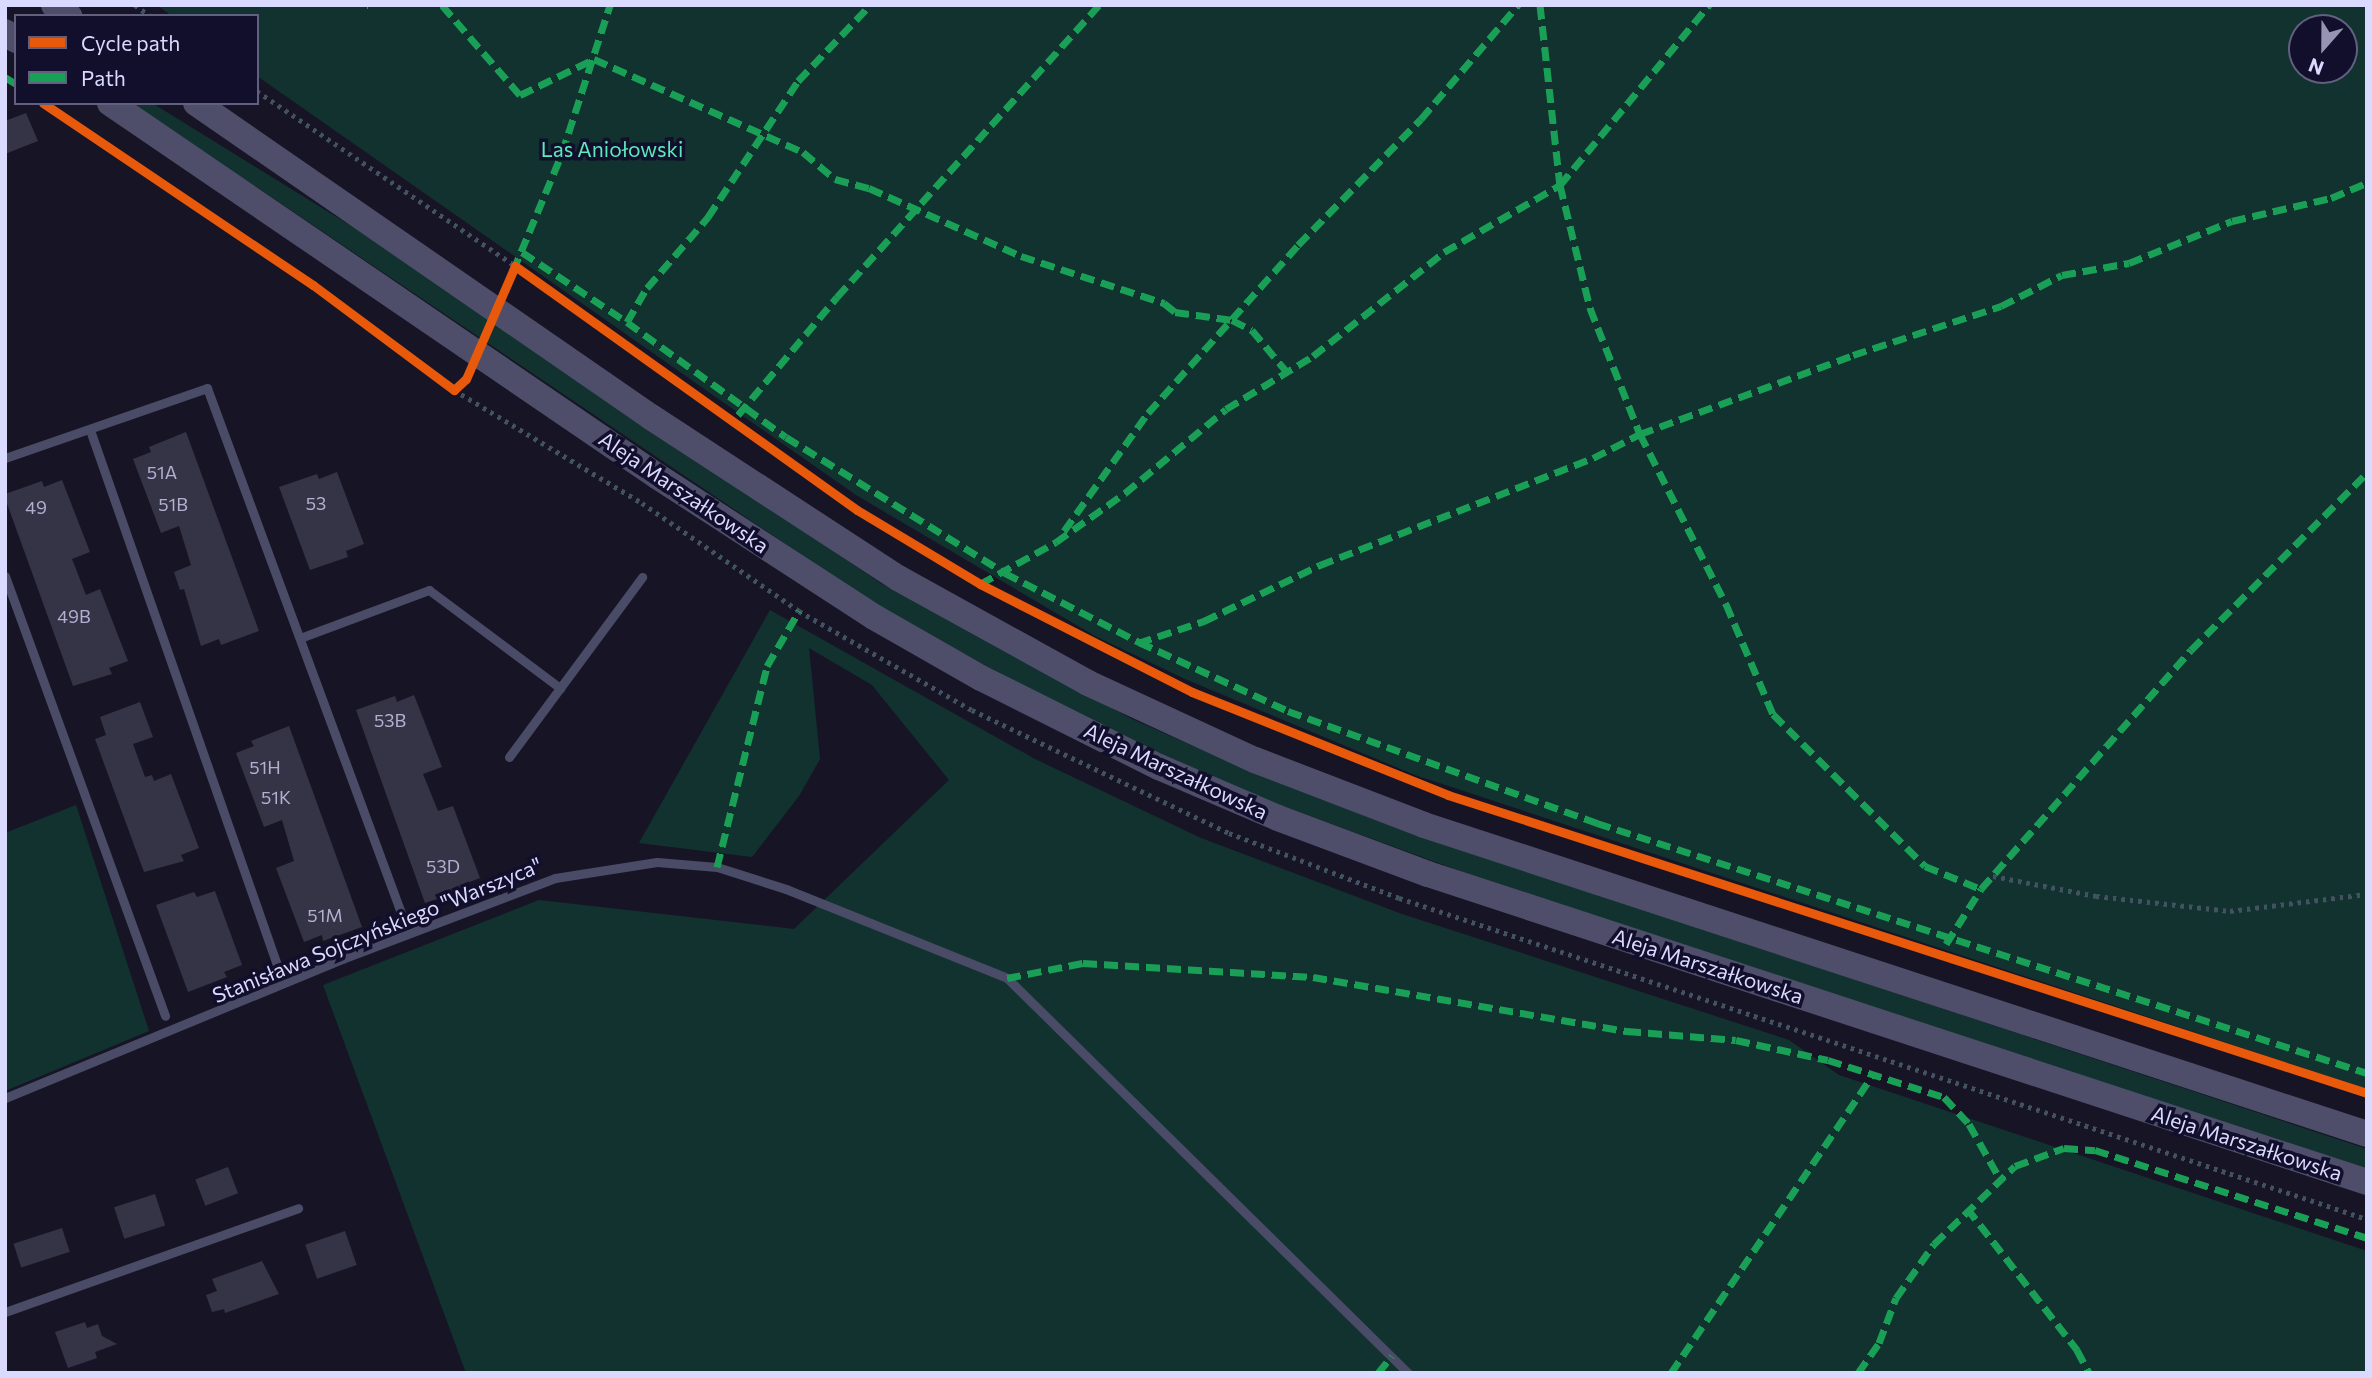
<!DOCTYPE html>
<html>
<head>
<meta charset="utf-8">
<style>
	body { margin:0 }
	#map { position:relative; width:2372px; height:1378px; overflow:hidden; background:#171525; font-family:Commissioner,sans-serif }
	div>[style] { position:absolute }
	.green>* { inset:0; background:#123230 }
	.building>* { inset:0; background:#353346; transform-origin:0 0 }
	.path>* { height:4.5px; margin-top:-2.25px; transform-origin:0; background:repeating-linear-gradient(90deg,#425261 0 3.5px,transparent 0 8.5px) }
	.lane>* { height:9px; margin:-4.5px; padding:0 4.5px; transform-origin:4.5px; border-radius:4.5px; background:#4a4b66 }
	.secondary>* { height:26px; margin:-13px; padding:0 13px; transform-origin:13px; border-radius:13px; background:#4e4e6b }
	.quiet>* { height:7px; margin-top:-3.5px; transform-origin:0; background:repeating-linear-gradient(90deg,#1a9f57 0 14px,transparent 0 21px) }
	.cycleway>* { height:9px; margin:-4.5px; padding:0 4.5px; transform-origin:4.5px; border-radius:4.5px; background:#e8590c }
	span { translate:-50% -50%; white-space:nowrap; text-align:center; line-height:1.15; -webkit-text-stroke:7px #110f2b; paint-order:stroke }
	.number-label { font-size:18px; color:#b1b0d1 }
	.number-label span { -webkit-text-stroke-width:0 }
	.park-label { font-size:21px; color:#5aeabc }
	.street-label { font-size:21px; color:#dad9ff }
	.frame { position:absolute; inset:0; border:7px solid #dad9ff; pointer-events:none }
	.legend { position:absolute; left:14px; top:14px; width:245px; height:91px; box-sizing:border-box; background:#110f2b; border:2px solid #616080; margin:0; padding:9px 12px; list-style:none; font-size:21px; color:#dad9ff }
	.legend li { display:flex; align-items:center; gap:14px; height:35px }
	.legend b { width:35px; border:2px solid #616080 }
	.north { position:absolute; left:2288px; top:14px; width:70px; height:70px; box-sizing:border-box; background:#110f2b; border:2px solid #616080; border-radius:50%; rotate:201deg; font-size:19px; font-weight:700; line-height:28px; text-align:center; color:#dad9ff }
	.north::after { content:''; display:block; margin:auto; width:24px; height:32px; background:#9694b3; clip-path:polygon(50% 0,100% 100%,50% 72%,0 100%) }
</style>
</head>
<body>
<div id="map">
	<div class="green">
		<div style="clip-path:polygon(evenodd,157px 5px,2367px 5px,2367px 1089px,1415px 775px,1185px 679px,1095px 636px,856px 495px,257px 76px,257px 16px,172px 16px,157px 5px,2344px 28px,2344px 70px,2302px 70px,2302px 28px,2344px 28px)"></div>
		<div style="clip-path:polygon(132px 103px,152px 103px,356px 229px,882px 584px,1132px 719px,1252px 772px,1400px 829px,2367px 1149px,2367px 1170px,1482px 879px,1264px 799px,1145px 747px,1032px 691px,879px 607px)"></div>
		<div style="clip-path:polygon(770px 610px,1035px 759px,1201px 838px,1402px 914px,1789px 1040px,1839px 1075px,2367px 1251px,2367px 1373px,466px 1373px,323px 985px,539px 900px,794px 929px,949px 780px,872px 685px,809px 648px,820px 759px,799px 796px,752px 857px,639px 843px)"></div>
		<div style="clip-path:polygon(76px 805px,149px 1031px,5px 1091px,5px 833px)"></div>
	</div>
	<div class="building">
		<div style="clip-path:polygon(26px 113px,38px 141px,5px 154px,5px 121px)"></div>
		<div style="clip-path:polygon(186px 432px,259px 631px,221px 645px,219px 639px,201px 646px,184px 589px,180px 590px,174px 572px,191px 565px,179px 526px,161px 533px,133px 459px,151px 452px,149px 447px)"></div>
		<div style="clip-path:polygon(337px 472px,364px 544px,346px 551px,348px 557px,310px 570px,279px 487px,317px 474px,319px 479px)"></div>
		<div style="clip-path:polygon(62px 480px,90px 552px,72px 559px,86px 595px,100px 589px,128px 661px,109px 668px,112px 674px,73px 686px,5px 498px,5px 494px,42px 481px,44px 487px)"></div>
		<div style="clip-path:polygon(414px 695px,442px 767px,423px 774px,438px 811px,453px 806px,480px 878px,462px 885px,464px 890px,425px 903px,356px 710px,395px 696px,397px 702px)"></div>
		<div style="clip-path:polygon(140px 702px,153px 737px,133px 744px,145px 777px,152px 775px,154px 781px,171px 774px,199px 848px,181px 855px,184px 861px,144px 872px,95px 739px,106px 735px,100px 717px)"></div>
		<div style="clip-path:polygon(289px 726px,362px 927px,323px 941px,322px 935px,304px 942px,276px 868px,294px 861px,282px 820px,264px 827px,236px 753px,254px 746px,251px 741px)"></div>
		<div style="clip-path:polygon(215px 891px,242px 965px,224px 972px,227px 977px,188px 992px,156px 905px,194px 892px,197px 897px)"></div>
		<div style="left:228px;top:1167px;width:28px;height:35px;rotate:69deg"></div>
		<div style="left:155px;top:1194px;width:33px;height:43px;rotate:72deg"></div>
		<div style="left:62px;top:1228px;width:25px;height:51px;rotate:72deg"></div>
		<div style="left:345px;top:1231px;width:36px;height:42px;rotate:71deg"></div>
		<div style="clip-path:polygon(262px 1261px,279px 1294px,225px 1313px,224px 1309px,212px 1312px,206px 1295px,217px 1291px,212px 1279px)"></div>
		<div style="clip-path:polygon(85px 1322px,87px 1328px,98px 1324px,102px 1336px,117px 1344px,95px 1352px,97px 1358px,68px 1368px,55px 1332px)"></div>
	</div>
	<div class="path">
		<div style="left:135px;top:5px;width:19px;rotate:36deg"></div>
		<div style="left:257px;top:91px;width:312px;rotate:34.1deg"></div>
		<div style="left:454px;top:390px;width:219px;rotate:31deg"></div>
		<div style="left:642px;top:503px;width:191px;rotate:34.5deg"></div>
		<div style="left:799px;top:611px;width:199px;rotate:29.8deg"></div>
		<div style="left:972px;top:710px;width:285px;rotate:25.6deg"></div>
		<div style="left:1229px;top:833px;width:182px;rotate:20.9deg"></div>
		<div style="left:1399px;top:898px;width:1020px;rotate:18.35deg"></div>
		<div style="left:1993px;top:876px;width:105px;rotate:11deg"></div>
		<div style="left:2096px;top:896px;width:135px;rotate:6.4deg"></div>
		<div style="left:2230px;top:911px;width:138px;rotate:-7.1deg"></div>
	</div>
	<div class="lane">
		<div style="left:90px;top:430px;width:567px;rotate:70.73deg"></div>
		<div style="left:5px;top:458px;width:214px;rotate:-19.1deg"></div>
		<div style="left:207px;top:388px;width:565px;rotate:69.71deg"></div>
		<div style="left:5px;top:576px;width:468px;rotate:70deg"></div>
		<div style="left:300px;top:638px;width:138px;rotate:-20.4deg"></div>
		<div style="left:429px;top:590px;width:164px;rotate:36.8deg"></div>
		<div style="left:509px;top:757px;width:224px;rotate:-53.5deg"></div>
		<div style="left:5px;top:1098px;width:365px;rotate:-22.4deg"></div>
		<div style="left:342px;top:959px;width:228px;rotate:-20.8deg"></div>
		<div style="left:555px;top:878px;width:103px;rotate:-8.9deg"></div>
		<div style="left:657px;top:862px;width:60px;rotate:4.8deg"></div>
		<div style="left:717px;top:867px;width:72px;rotate:17.7deg"></div>
		<div style="left:786px;top:889px;width:238px;rotate:21.9deg"></div>
		<div style="left:1007px;top:978px;width:563px;rotate:44.57deg"></div>
		<div style="left:5px;top:1312px;width:311px;rotate:-19.5deg"></div>
	</div>
	<div class="secondary">
		<div style="left:54px;top:5px;width:19px;rotate:36deg"></div>
		<div style="left:5px;top:32px;width:14px;rotate:36deg"></div>
		<div style="left:110px;top:103px;width:662px;rotate:34.29deg"></div>
		<div style="left:657px;top:476px;width:259px;rotate:33deg"></div>
		<div style="left:874px;top:617px;width:123px;rotate:29.7deg"></div>
		<div style="left:981px;top:678px;width:199px;rotate:26.6deg"></div>
		<div style="left:1159px;top:767px;width:129px;rotate:23.2deg"></div>
		<div style="left:1278px;top:818px;width:160px;rotate:20.5deg"></div>
		<div style="left:1428px;top:874px;width:988px;rotate:18.16deg"></div>
		<div style="left:196px;top:103px;width:553px;rotate:34.61deg"></div>
		<div style="left:651px;top:417px;width:295px;rotate:33.1deg"></div>
		<div style="left:898px;top:578px;width:217px;rotate:28.9deg"></div>
		<div style="left:1088px;top:683px;width:184px;rotate:24.8deg"></div>
		<div style="left:1255px;top:760px;width:181px;rotate:21deg"></div>
		<div style="left:1424px;top:825px;width:992px;rotate:18.14deg"></div>
	</div>
	<div class="quiet">
		<div style="left:367px;top:5px;width:1px"></div>
		<div style="left:442px;top:5px;width:119px;rotate:49.1deg"></div>
		<div style="left:520px;top:95px;width:82px;rotate:-25.9deg"></div>
		<div style="left:594px;top:59px;width:229px;rotate:24deg"></div>
		<div style="left:803px;top:152px;width:42px;rotate:40.2deg"></div>
		<div style="left:835px;top:179px;width:35px;rotate:15deg"></div>
		<div style="left:869px;top:188px;width:167px;rotate:24.1deg"></div>
		<div style="left:1021px;top:256px;width:151px;rotate:18.2deg"></div>
		<div style="left:1164px;top:303px;width:14px;rotate:39deg"></div>
		<div style="left:1175px;top:312px;width:58px;rotate:8deg"></div>
		<div style="left:1232px;top:320px;width:22px;rotate:27deg"></div>
		<div style="left:1252px;top:330px;width:55px;rotate:50.2deg"></div>
		<div style="left:1540px;top:5px;width:181px;rotate:83.7deg"></div>
		<div style="left:1560px;top:185px;width:127px;rotate:76.3deg"></div>
		<div style="left:1590px;top:308px;width:136px;rotate:68.4deg"></div>
		<div style="left:1640px;top:434px;width:191px;rotate:63.2deg"></div>
		<div style="left:1726px;top:604px;width:120px;rotate:66.9deg"></div>
		<div style="left:1773px;top:714px;width:215px;rotate:45deg"></div>
		<div style="left:1925px;top:866px;width:61px;rotate:22.3deg"></div>
		<div style="left:5px;top:77px;width:13px;rotate:32deg"></div>
		<div style="left:522px;top:252px;width:126px;rotate:33.7deg"></div>
		<div style="left:627px;top:322px;width:39px;rotate:-60deg"></div>
		<div style="left:647px;top:288px;width:94px;rotate:-49.3deg"></div>
		<div style="left:708px;top:217px;width:163px;rotate:-56.5deg"></div>
		<div style="left:798px;top:81px;width:105px;rotate:-46.5deg"></div>
		<div style="left:513px;top:271px;width:128px;rotate:-67.4deg"></div>
		<div style="left:562px;top:153px;width:156px;rotate:-72deg"></div>
		<div style="left:627px;top:322px;width:196px;rotate:35.9deg"></div>
		<div style="left:786px;top:437px;width:258px;rotate:31.8deg"></div>
		<div style="left:1005px;top:573px;width:151px;rotate:27.2deg"></div>
		<div style="left:1139px;top:642px;width:164px;rotate:24.8deg"></div>
		<div style="left:1288px;top:711px;width:329px;rotate:19.9deg"></div>
		<div style="left:1597px;top:823px;width:810px;rotate:17.99deg"></div>
		<div style="left:738px;top:415px;width:154px;rotate:-50deg"></div>
		<div style="left:837px;top:297px;width:392px;rotate:-48.1deg"></div>
		<div style="left:1064px;top:531px;width:145px;rotate:-54.6deg"></div>
		<div style="left:1148px;top:413px;width:225px;rotate:-48.2deg"></div>
		<div style="left:1298px;top:245px;width:176px;rotate:-45.7deg"></div>
		<div style="left:1421px;top:119px;width:150px;rotate:-49.6deg"></div>
		<div style="left:980px;top:584px;width:87px;rotate:-28.9deg"></div>
		<div style="left:1056px;top:542px;width:85px;rotate:-35.4deg"></div>
		<div style="left:1125px;top:493px;width:131px;rotate:-39.7deg"></div>
		<div style="left:1226px;top:409px;width:102px;rotate:-31.3deg"></div>
		<div style="left:1313px;top:356px;width:167px;rotate:-38.4deg"></div>
		<div style="left:1444px;top:252px;width:134px;rotate:-30deg"></div>
		<div style="left:1560px;top:185px;width:234px;rotate:-50.4deg"></div>
		<div style="left:1138px;top:643px;width:70px;rotate:-18.4deg"></div>
		<div style="left:1204px;top:621px;width:129px;rotate:-25.8deg"></div>
		<div style="left:1320px;top:565px;width:293px;rotate:-21.4deg"></div>
		<div style="left:1593px;top:458px;width:53px;rotate:-27.1deg"></div>
		<div style="left:1640px;top:434px;width:227px;rotate:-20.3deg"></div>
		<div style="left:1853px;top:355px;width:156px;rotate:-18.3deg"></div>
		<div style="left:2001px;top:306px;width:68px;rotate:-26.9deg"></div>
		<div style="left:2062px;top:275px;width:68px;rotate:-10.2deg"></div>
		<div style="left:2129px;top:263px;width:111px;rotate:-22.2deg"></div>
		<div style="left:2232px;top:221px;width:102px;rotate:-13.1deg"></div>
		<div style="left:2331px;top:198px;width:39px;rotate:-23deg"></div>
		<div style="left:717px;top:867px;width:207px;rotate:-76deg"></div>
		<div style="left:767px;top:666px;width:64px;rotate:-59.8deg"></div>
		<div style="left:1946px;top:944px;width:65px;rotate:-57.5deg"></div>
		<div style="left:1981px;top:889px;width:318px;rotate:-48.7deg"></div>
		<div style="left:2191px;top:650px;width:250px;rotate:-45.2deg"></div>
		<div style="left:1007px;top:978px;width:77px;rotate:-11.2deg"></div>
		<div style="left:1083px;top:963px;width:230px;rotate:3.5deg"></div>
		<div style="left:1313px;top:977px;width:319px;rotate:9.8deg"></div>
		<div style="left:1627px;top:1031px;width:109px;rotate:4.7deg"></div>
		<div style="left:1736px;top:1040px;width:94px;rotate:12.3deg"></div>
		<div style="left:1828px;top:1060px;width:122px;rotate:17.7deg"></div>
		<div style="left:1944px;top:1097px;width:37px;rotate:47deg"></div>
		<div style="left:1969px;top:1124px;width:63px;rotate:60.6deg"></div>
		<div style="left:1967px;top:1208px;width:180px;rotate:52.2deg"></div>
		<div style="left:2077px;top:1350px;width:26px;rotate:62deg"></div>
		<div style="left:1378px;top:1373px;width:22px;rotate:-51deg"></div>
		<div style="left:1671px;top:1373px;width:360px;rotate:-55.9deg"></div>
		<div style="left:1858px;top:1373px;width:37px;rotate:-55deg"></div>
		<div style="left:1879px;top:1343px;width:48px;rotate:-69.3deg"></div>
		<div style="left:1896px;top:1298px;width:66px;rotate:-54.9deg"></div>
		<div style="left:1934px;top:1244px;width:112px;rotate:-43.9deg"></div>
		<div style="left:2015px;top:1166px;width:52px;rotate:-20.2deg"></div>
		<div style="left:2064px;top:1148px;width:31px;rotate:4deg"></div>
		<div style="left:2095px;top:1150px;width:286px;rotate:17.9deg"></div>
	</div>
	<div class="cycleway">
		<div style="left:43px;top:103px;width:326px;rotate:34deg"></div>
		<div style="left:313px;top:285px;width:176px;rotate:36.7deg"></div>
		<div style="left:454px;top:390px;width:16px;rotate:-43deg"></div>
		<div style="left:466px;top:379px;width:123px;rotate:-66.6deg"></div>
		<div style="left:515px;top:266px;width:420px;rotate:35.5deg"></div>
		<div style="left:857px;top:510px;width:144px;rotate:31deg"></div>
		<div style="left:980px;top:584px;width:238px;rotate:27deg"></div>
		<div style="left:1192px;top:692px;width:276px;rotate:21.9deg"></div>
		<div style="left:1448px;top:795px;width:966px;rotate:17.97deg"></div>
	</div>
	<div class="number-label">
		<span style="left:162px;top:472px">51A</span>
		<span style="left:316px;top:503px">53</span>
		<span style="left:173px;top:504px">51B</span>
		<span style="left:36px;top:507px">49</span>
		<span style="left:74px;top:616px">49B</span>
		<span style="left:390px;top:720px">53B</span>
		<span style="left:265px;top:767px">51H</span>
		<span style="left:276px;top:797px">51K</span>
		<span style="left:443px;top:866px">53D</span>
		<span style="left:325px;top:915px">51M</span>
	</div>
	<div class="park-label">
		<span style="left:612px;top:149px">Las Aniołowski</span>
	</div>
	<div class="street-label">
		<span style="left:684px;top:492px;rotate:34deg">Aleja Marszałkowska</span>
		<span style="left:1176px;top:771px;rotate:25deg">Aleja Marszałkowska</span>
		<span style="left:377px;top:930px;rotate:-22deg">Stanisława Sojczyńskiego "Warszyca"</span>
		<span style="left:1708px;top:966px;rotate:18deg">Aleja Marszałkowska</span>
		<span style="left:2247px;top:1143px;rotate:18deg">Aleja Marszałkowska</span>
	</div>
	<div class="frame"></div>
	<ul class="legend">
	<li><b style="height:9px;background:#e8590c"></b>Cycle path</li>
	<li><b style="height:9px;background:#1a9f57"></b>Path</li>
	</ul>
	<div class="north">N</div>
</div>
</body>
</html>
